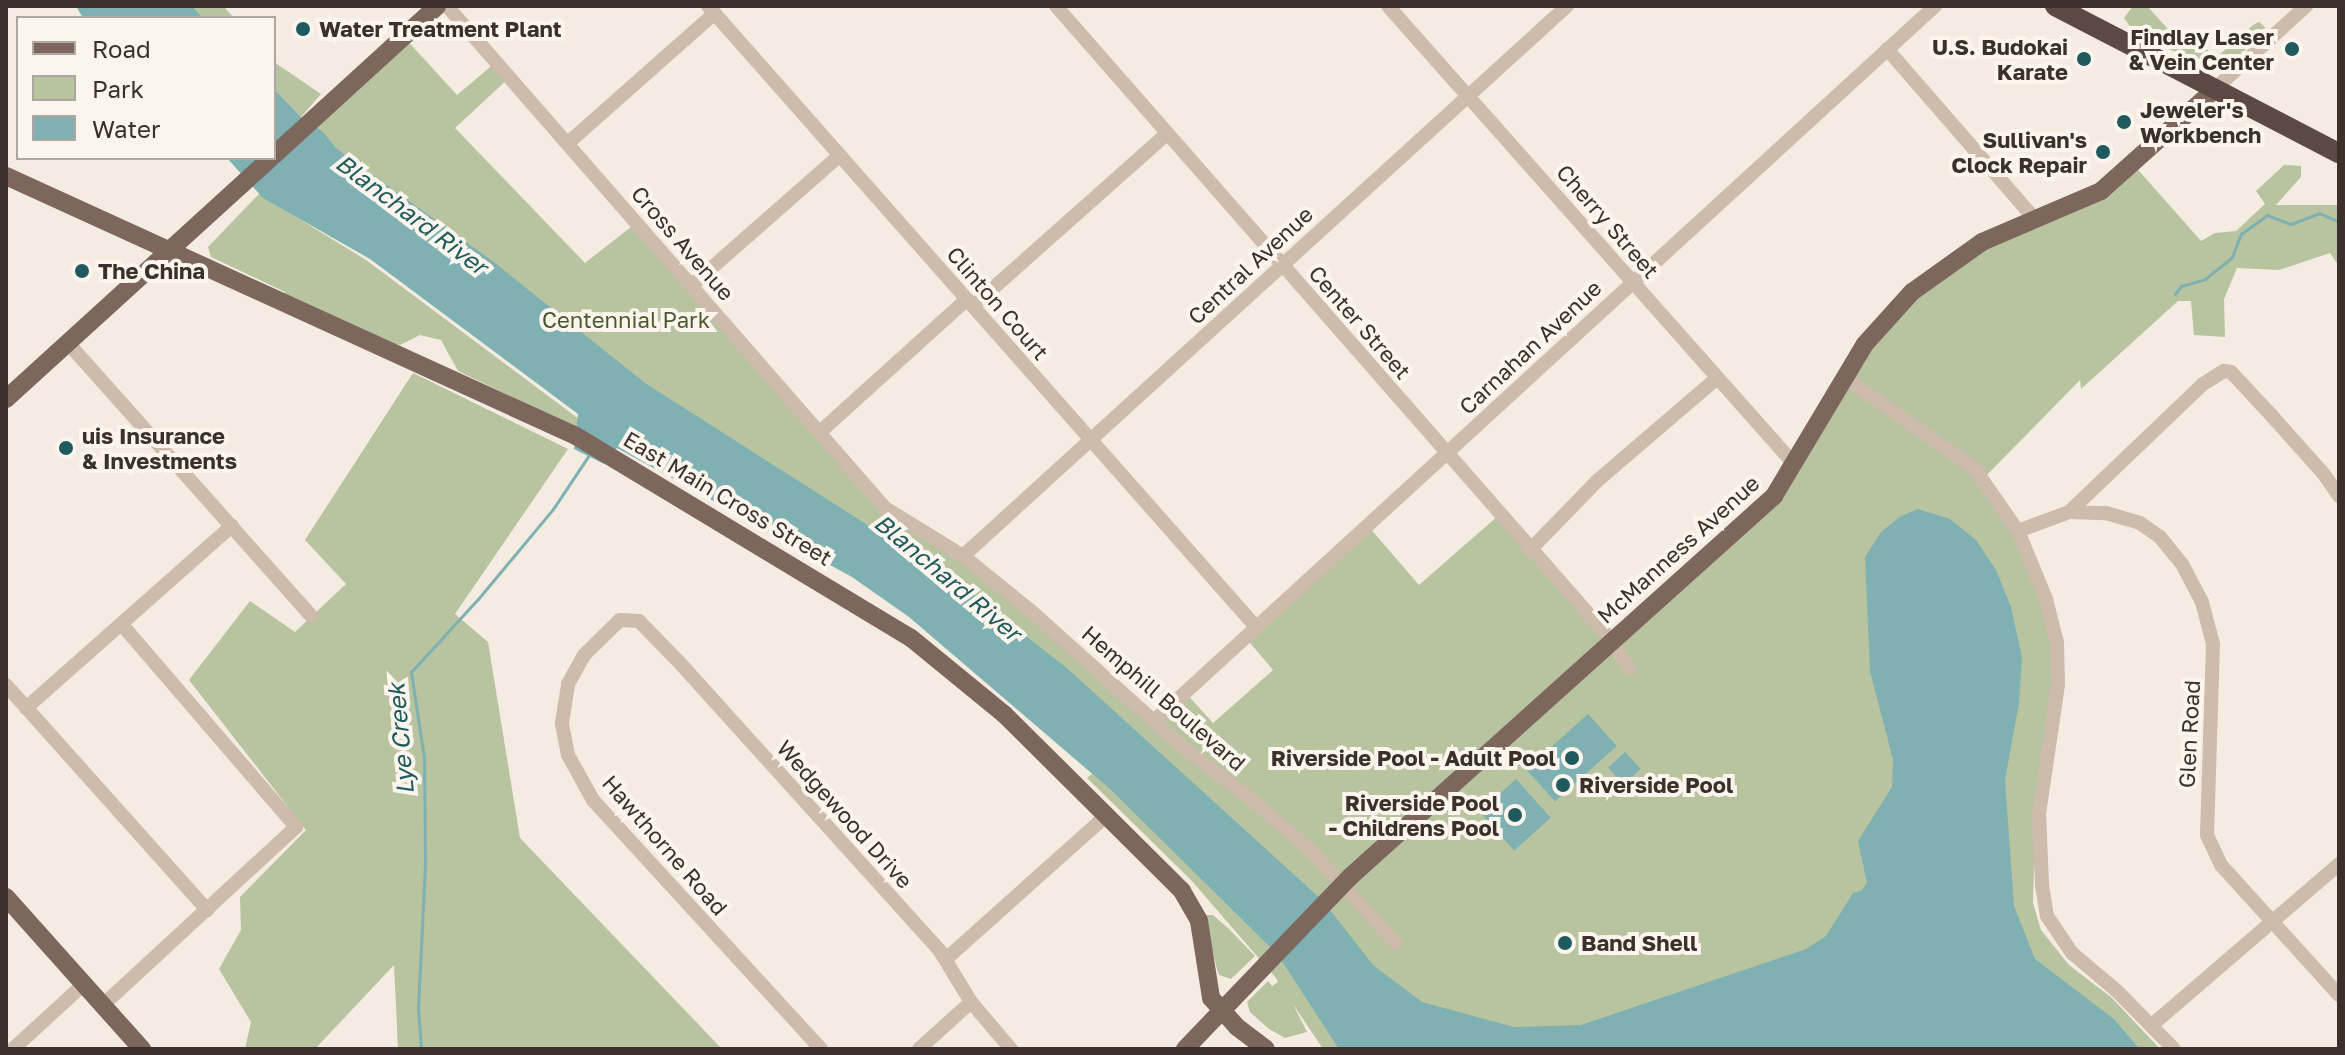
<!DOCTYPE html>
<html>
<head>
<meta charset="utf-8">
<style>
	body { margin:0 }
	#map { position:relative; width:2345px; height:1055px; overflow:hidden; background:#f4ebe1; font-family:"Golos Text",sans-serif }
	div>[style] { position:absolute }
	.green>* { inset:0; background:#b8c4a0 }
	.water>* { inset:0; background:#7fb0b2; transform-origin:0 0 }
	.stream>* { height:3px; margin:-1.5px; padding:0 1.5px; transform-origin:1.5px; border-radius:1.5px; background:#7fb0b2 }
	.minor>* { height:14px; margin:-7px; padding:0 7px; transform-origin:7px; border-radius:7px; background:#cdbbac }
	.major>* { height:18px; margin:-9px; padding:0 9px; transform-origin:9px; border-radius:9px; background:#7d675c }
	.highway>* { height:20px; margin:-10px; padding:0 10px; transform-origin:10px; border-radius:10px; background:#5c4a42 }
	.dots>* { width:22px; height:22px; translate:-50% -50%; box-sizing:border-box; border:4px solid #fbf5ee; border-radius:50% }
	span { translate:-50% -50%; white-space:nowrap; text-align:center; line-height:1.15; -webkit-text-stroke:8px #fbf5ee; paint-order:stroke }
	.poi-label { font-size:22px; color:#3b302b; font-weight:700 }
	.left { translate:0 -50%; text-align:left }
	.right { translate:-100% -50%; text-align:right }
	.street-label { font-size:22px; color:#3b302b }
	.park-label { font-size:22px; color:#4a5a2e }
	.water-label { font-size:24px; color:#1f5a5e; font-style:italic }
	.frame { position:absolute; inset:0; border:8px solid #3b302b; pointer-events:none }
	.legend { position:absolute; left:16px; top:16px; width:260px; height:144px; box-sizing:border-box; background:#fbf5ee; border:2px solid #aea6a0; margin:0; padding:10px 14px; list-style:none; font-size:24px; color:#3b302b }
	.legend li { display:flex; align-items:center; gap:16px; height:40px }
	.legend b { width:40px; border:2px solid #aea6a0 }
</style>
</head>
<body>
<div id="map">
	<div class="green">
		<div style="clip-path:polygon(192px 6px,223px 6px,234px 18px,203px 18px)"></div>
		<div style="clip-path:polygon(2133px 6px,2147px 6px,2179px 41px,2187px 35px,2217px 57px,2253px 25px,2259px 22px,2265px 27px,2262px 35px,2223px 69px,2216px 66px,2213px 70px,2134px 32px,2124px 18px)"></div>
		<div style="clip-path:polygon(404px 37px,457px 95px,496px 62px,510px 77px,455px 128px,585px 263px,636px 223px,885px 508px,963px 556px,1153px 720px,1185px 692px,1213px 723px,1273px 670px,1245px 637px,1369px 527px,1419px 585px,1499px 515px,1612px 640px,1774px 496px,1893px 311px,2030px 220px,2133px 164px,2201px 241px,2215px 233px,2236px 231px,2265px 204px,2256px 191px,2284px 165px,2301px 166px,2301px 177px,2276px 205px,2339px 205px,2339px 266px,2330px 253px,2279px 270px,2237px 268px,2224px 299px,2225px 337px,2194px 335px,2191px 301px,2178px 301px,2081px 389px,2080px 380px,1984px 478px,1998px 498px,2057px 642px,2040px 862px,2034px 865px,2033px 903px,2041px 930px,2069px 965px,2112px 998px,2160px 1049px,2140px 1049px,2114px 1019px,1929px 1049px,1323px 1049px,1293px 1004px,1307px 1032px,1285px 1038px,1269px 1029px,1250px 1012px,1247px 1002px,1268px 981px,1272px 986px,1278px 982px,1276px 978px,1191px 880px,1087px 778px,1115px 754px,287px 143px)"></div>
		<div style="clip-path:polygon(274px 62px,321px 94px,301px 117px,274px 89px)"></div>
		<div style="clip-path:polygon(259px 194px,366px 260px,579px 419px,579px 429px,458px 371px,441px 340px,420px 335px,400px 345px,389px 343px,284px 296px,285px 292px,211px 257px,208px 247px)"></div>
		<div style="clip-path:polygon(413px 373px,568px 449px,455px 614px,488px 642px,520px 838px,722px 1049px,398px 1049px,394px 965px,315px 1049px,245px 1049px,251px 1022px,219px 969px,241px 930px,240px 897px,306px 830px,189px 680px,250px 601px,295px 632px,346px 584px,305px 540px)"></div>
		<div style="clip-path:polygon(1207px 915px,1213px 915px,1229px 929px,1255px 956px,1231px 979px,1219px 975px,1217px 969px,1205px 920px)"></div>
	</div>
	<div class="water">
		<div style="clip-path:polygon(76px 6px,192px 6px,203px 18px,83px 18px)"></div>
		<div style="clip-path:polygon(274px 89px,301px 117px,322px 131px,337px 149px,495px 263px,645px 383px,957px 582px,1068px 669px,1323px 901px,1373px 965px,1422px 1002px,1514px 1027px,1581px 1025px,1806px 949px,1826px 936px,1853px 893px,1861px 891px,1867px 883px,1858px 841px,1892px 787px,1893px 760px,1870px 671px,1865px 557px,1881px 532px,1901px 516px,1918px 509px,1950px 519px,1976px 540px,1996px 570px,2011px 607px,2022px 657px,2019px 703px,2005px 780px,2014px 906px,2035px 959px,2114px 1019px,2140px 1049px,1339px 1049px,1278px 955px,1110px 789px,909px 617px,852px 577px,617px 448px,604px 464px,574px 449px,578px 414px,370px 259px,263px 198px,227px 158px,274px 158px)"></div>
		<div style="left:1588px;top:714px;width:43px;height:83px;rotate:48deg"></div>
		<div style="left:1625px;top:752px;width:23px;height:23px;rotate:47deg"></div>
		<div style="left:1516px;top:779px;width:52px;height:49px;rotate:48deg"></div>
	</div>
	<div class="stream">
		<div style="left:2175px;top:294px;width:10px;rotate:-53deg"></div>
		<div style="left:2181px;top:286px;width:25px;rotate:-16deg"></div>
		<div style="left:2205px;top:279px;width:35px;rotate:-39deg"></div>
		<div style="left:2232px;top:257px;width:25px;rotate:-69deg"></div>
		<div style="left:2241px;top:234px;width:32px;rotate:-36deg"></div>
		<div style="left:2267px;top:215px;width:26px;rotate:21deg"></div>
		<div style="left:2291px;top:224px;width:30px;rotate:-21deg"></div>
		<div style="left:2319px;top:213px;width:22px;rotate:24deg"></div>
		<div style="left:421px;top:1049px;width:41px;rotate:-94.2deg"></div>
		<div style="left:418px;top:1008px;width:143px;rotate:-87.2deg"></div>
		<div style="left:425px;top:865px;width:107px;rotate:-90.5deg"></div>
		<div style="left:424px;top:758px;width:87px;rotate:-98.6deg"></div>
		<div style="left:411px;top:672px;width:99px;rotate:-47.5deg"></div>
		<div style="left:478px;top:599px;width:117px;rotate:-50.2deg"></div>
		<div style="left:553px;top:509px;width:65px;rotate:-56.3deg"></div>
	</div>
	<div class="minor">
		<div style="left:447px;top:6px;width:666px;rotate:48.89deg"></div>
		<div style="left:885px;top:508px;width:92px;rotate:31.6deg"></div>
		<div style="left:963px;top:556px;width:87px;rotate:39deg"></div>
		<div style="left:1031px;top:611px;width:207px;rotate:41.9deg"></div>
		<div style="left:1185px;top:749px;width:83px;rotate:37.1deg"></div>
		<div style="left:1251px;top:799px;width:79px;rotate:40.9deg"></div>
		<div style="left:1311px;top:851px;width:125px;rotate:47.3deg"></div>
		<div style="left:708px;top:6px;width:828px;rotate:48.57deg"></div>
		<div style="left:1056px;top:6px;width:844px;rotate:48.79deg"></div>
		<div style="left:1612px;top:641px;width:32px;rotate:58deg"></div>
		<div style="left:1388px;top:6px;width:613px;rotate:48.44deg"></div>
		<div style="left:1887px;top:49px;width:224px;rotate:49deg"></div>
		<div style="left:2216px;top:88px;width:122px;rotate:-42.3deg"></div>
		<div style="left:568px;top:143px;width:196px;rotate:-41.5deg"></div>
		<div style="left:691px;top:286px;width:198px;rotate:-41.3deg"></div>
		<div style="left:973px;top:306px;width:259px;rotate:-41.6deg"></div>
		<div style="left:68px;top:343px;width:365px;rotate:48.3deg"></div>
		<div style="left:1844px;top:377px;width:159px;rotate:35deg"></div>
		<div style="left:1974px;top:468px;width:77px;rotate:55.1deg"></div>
		<div style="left:2018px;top:531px;width:74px;rotate:67.6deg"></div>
		<div style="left:2046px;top:599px;width:44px;rotate:75.7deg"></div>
		<div style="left:2057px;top:642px;width:43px;rotate:88.7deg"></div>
		<div style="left:2058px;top:685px;width:129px;rotate:98.4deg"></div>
		<div style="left:2039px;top:813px;width:72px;rotate:87.6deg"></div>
		<div style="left:2042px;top:885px;width:31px;rotate:81deg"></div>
		<div style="left:2047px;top:916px;width:45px;rotate:56deg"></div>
		<div style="left:2072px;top:953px;width:59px;rotate:40.2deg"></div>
		<div style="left:2117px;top:991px;width:81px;rotate:45.5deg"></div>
		<div style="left:820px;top:432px;width:198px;rotate:-42.1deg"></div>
		<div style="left:2069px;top:512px;width:37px;rotate:2deg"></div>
		<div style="left:2106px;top:513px;width:35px;rotate:16deg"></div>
		<div style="left:2140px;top:523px;width:24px;rotate:35deg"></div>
		<div style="left:2160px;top:537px;width:35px;rotate:51deg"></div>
		<div style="left:2182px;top:564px;width:43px;rotate:62.2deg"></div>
		<div style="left:2202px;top:602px;width:43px;rotate:75.3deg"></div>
		<div style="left:2213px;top:644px;width:191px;rotate:91.8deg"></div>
		<div style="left:2207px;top:835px;width:33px;rotate:65deg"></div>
		<div style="left:2221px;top:865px;width:176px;rotate:47.8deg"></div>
		<div style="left:2018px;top:531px;width:54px;rotate:-20.4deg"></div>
		<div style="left:2069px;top:512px;width:185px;rotate:-43.7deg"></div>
		<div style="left:2203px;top:384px;width:25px;rotate:-32deg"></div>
		<div style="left:2224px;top:371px;width:7px;rotate:8deg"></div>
		<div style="left:2231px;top:372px;width:60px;rotate:47deg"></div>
		<div style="left:2272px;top:416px;width:76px;rotate:48.2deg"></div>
		<div style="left:2323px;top:473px;width:28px;rotate:55deg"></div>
		<div style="left:1530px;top:550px;width:96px;rotate:-45.8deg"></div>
		<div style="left:1597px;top:481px;width:158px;rotate:-40.6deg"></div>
		<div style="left:963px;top:556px;width:817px;rotate:-42.32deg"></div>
		<div style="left:6px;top:685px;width:302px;rotate:48.2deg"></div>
		<div style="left:26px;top:708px;width:275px;rotate:-41.5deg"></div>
		<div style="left:1154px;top:721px;width:1059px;rotate:-42.47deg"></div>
		<div style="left:946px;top:959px;width:216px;rotate:-41.8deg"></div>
		<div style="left:103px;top:1005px;width:263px;rotate:-42.7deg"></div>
		<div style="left:296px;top:827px;width:267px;rotate:-130.7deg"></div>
		<div style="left:2152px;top:1025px;width:247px;rotate:-40.7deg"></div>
		<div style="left:13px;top:1049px;width:96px;rotate:-42.5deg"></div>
		<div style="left:821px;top:1049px;width:338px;rotate:-132.5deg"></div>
		<div style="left:593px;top:800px;width:51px;rotate:-119.1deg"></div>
		<div style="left:568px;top:755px;width:33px;rotate:-101deg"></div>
		<div style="left:562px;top:723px;width:39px;rotate:-81deg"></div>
		<div style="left:568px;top:684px;width:33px;rotate:-61deg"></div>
		<div style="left:584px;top:655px;width:50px;rotate:-44.2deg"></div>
		<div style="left:620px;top:620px;width:19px;rotate:3deg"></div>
		<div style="left:639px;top:621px;width:57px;rotate:45.7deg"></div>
		<div style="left:679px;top:662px;width:389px;rotate:47.9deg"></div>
		<div style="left:940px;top:951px;width:60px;rotate:58.7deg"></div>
		<div style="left:971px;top:1002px;width:62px;rotate:49.6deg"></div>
		<div style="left:919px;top:1049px;width:70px;rotate:-42.1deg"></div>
	</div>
	<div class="major">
		<div style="left:274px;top:155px;width:221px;rotate:-42.4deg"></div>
		<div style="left:6px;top:176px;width:626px;rotate:24.52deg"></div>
		<div style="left:576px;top:436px;width:391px;rotate:31.1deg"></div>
		<div style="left:911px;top:638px;width:120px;rotate:39.3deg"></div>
		<div style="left:1004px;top:714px;width:251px;rotate:44.8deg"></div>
		<div style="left:1182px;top:891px;width:34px;rotate:60deg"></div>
		<div style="left:1199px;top:921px;width:78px;rotate:81.1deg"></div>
		<div style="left:1211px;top:998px;width:39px;rotate:48deg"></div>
		<div style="left:1237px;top:1027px;width:36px;rotate:37deg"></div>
		<div style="left:6px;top:399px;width:358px;rotate:-42.3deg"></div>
		<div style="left:6px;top:897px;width:204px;rotate:48.2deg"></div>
		<div style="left:1185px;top:1049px;width:240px;rotate:-46.2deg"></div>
		<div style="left:1351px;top:876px;width:569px;rotate:-41.93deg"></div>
		<div style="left:1774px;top:496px;width:177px;rotate:-59.1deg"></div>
		<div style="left:1865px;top:344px;width:70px;rotate:-47.9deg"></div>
		<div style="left:1912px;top:292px;width:86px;rotate:-35.5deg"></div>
		<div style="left:1982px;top:242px;width:129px;rotate:-23.2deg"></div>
		<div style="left:2101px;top:191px;width:154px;rotate:-41.8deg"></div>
	</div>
	<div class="highway">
		<div style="left:2055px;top:6px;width:320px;rotate:27.4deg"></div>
	</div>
	<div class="dots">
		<div style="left:303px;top:29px;background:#1f5a5e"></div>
		<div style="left:2292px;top:49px;background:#1f5a5e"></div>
		<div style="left:2084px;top:59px;background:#1f5a5e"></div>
		<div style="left:2124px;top:122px;background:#1f5a5e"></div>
		<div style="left:2103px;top:152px;background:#1f5a5e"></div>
		<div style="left:82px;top:271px;background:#1f5a5e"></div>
		<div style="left:66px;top:448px;background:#1f5a5e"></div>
		<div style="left:1572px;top:758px;background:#1f5a5e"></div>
		<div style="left:1563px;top:785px;background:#1f5a5e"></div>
		<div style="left:1515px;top:815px;background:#1f5a5e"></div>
		<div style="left:1565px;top:943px;background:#1f5a5e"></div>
	</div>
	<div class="poi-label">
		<span class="left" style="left:319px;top:29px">Water Treatment Plant</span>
		<span class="right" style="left:2274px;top:49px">Findlay Laser<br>&amp; Vein Center</span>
		<span class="right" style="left:2068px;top:59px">U.S. Budokai<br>Karate</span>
		<span class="left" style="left:2140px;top:122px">Jeweler's<br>Workbench</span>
		<span class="right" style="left:2087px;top:152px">Sullivan's<br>Clock Repair</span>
		<span class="left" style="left:98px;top:271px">The China</span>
		<span class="left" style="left:82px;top:448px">uis Insurance<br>&amp; Investments</span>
		<span class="right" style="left:1556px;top:758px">Riverside Pool - Adult Pool</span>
		<span class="left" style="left:1579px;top:785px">Riverside Pool</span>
		<span class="right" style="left:1499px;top:815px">Riverside Pool<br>- Childrens Pool</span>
		<span class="left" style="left:1581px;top:943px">Band Shell</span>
	</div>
	<div class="street-label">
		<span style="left:1608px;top:221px;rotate:49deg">Cherry Street</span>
		<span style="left:683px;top:243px;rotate:49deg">Cross Avenue</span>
		<span style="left:1250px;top:265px;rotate:-43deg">Central Avenue</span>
		<span style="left:998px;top:303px;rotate:49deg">Clinton Court</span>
		<span style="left:1360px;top:322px;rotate:49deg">Center Street</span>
		<span style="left:1530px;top:347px;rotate:-43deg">Carnahan Avenue</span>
		<span style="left:728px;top:498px;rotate:31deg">East Main Cross Street</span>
		<span style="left:1678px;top:549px;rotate:-42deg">McManness Avenue</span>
		<span style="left:1164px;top:698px;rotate:41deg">Hemphill Boulevard</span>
		<span style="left:2189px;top:734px;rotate:-87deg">Glen Road</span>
		<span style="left:845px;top:814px;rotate:48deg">Wedgewood Drive</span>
		<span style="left:665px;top:845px;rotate:49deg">Hawthorne Road</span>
	</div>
	<div class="park-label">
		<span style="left:626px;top:320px">Centennial Park</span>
	</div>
	<div class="water-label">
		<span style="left:412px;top:214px;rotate:37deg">Blanchard River</span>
		<span style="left:948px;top:577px;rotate:40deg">Blanchard River</span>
		<span style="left:400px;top:739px;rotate:-95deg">Lye Creek</span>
	</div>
	<div class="frame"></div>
	<ul class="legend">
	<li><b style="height:10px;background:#7d675c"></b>Road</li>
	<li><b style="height:22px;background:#b8c4a0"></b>Park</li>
	<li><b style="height:22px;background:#7fb0b2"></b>Water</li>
	</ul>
</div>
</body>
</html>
